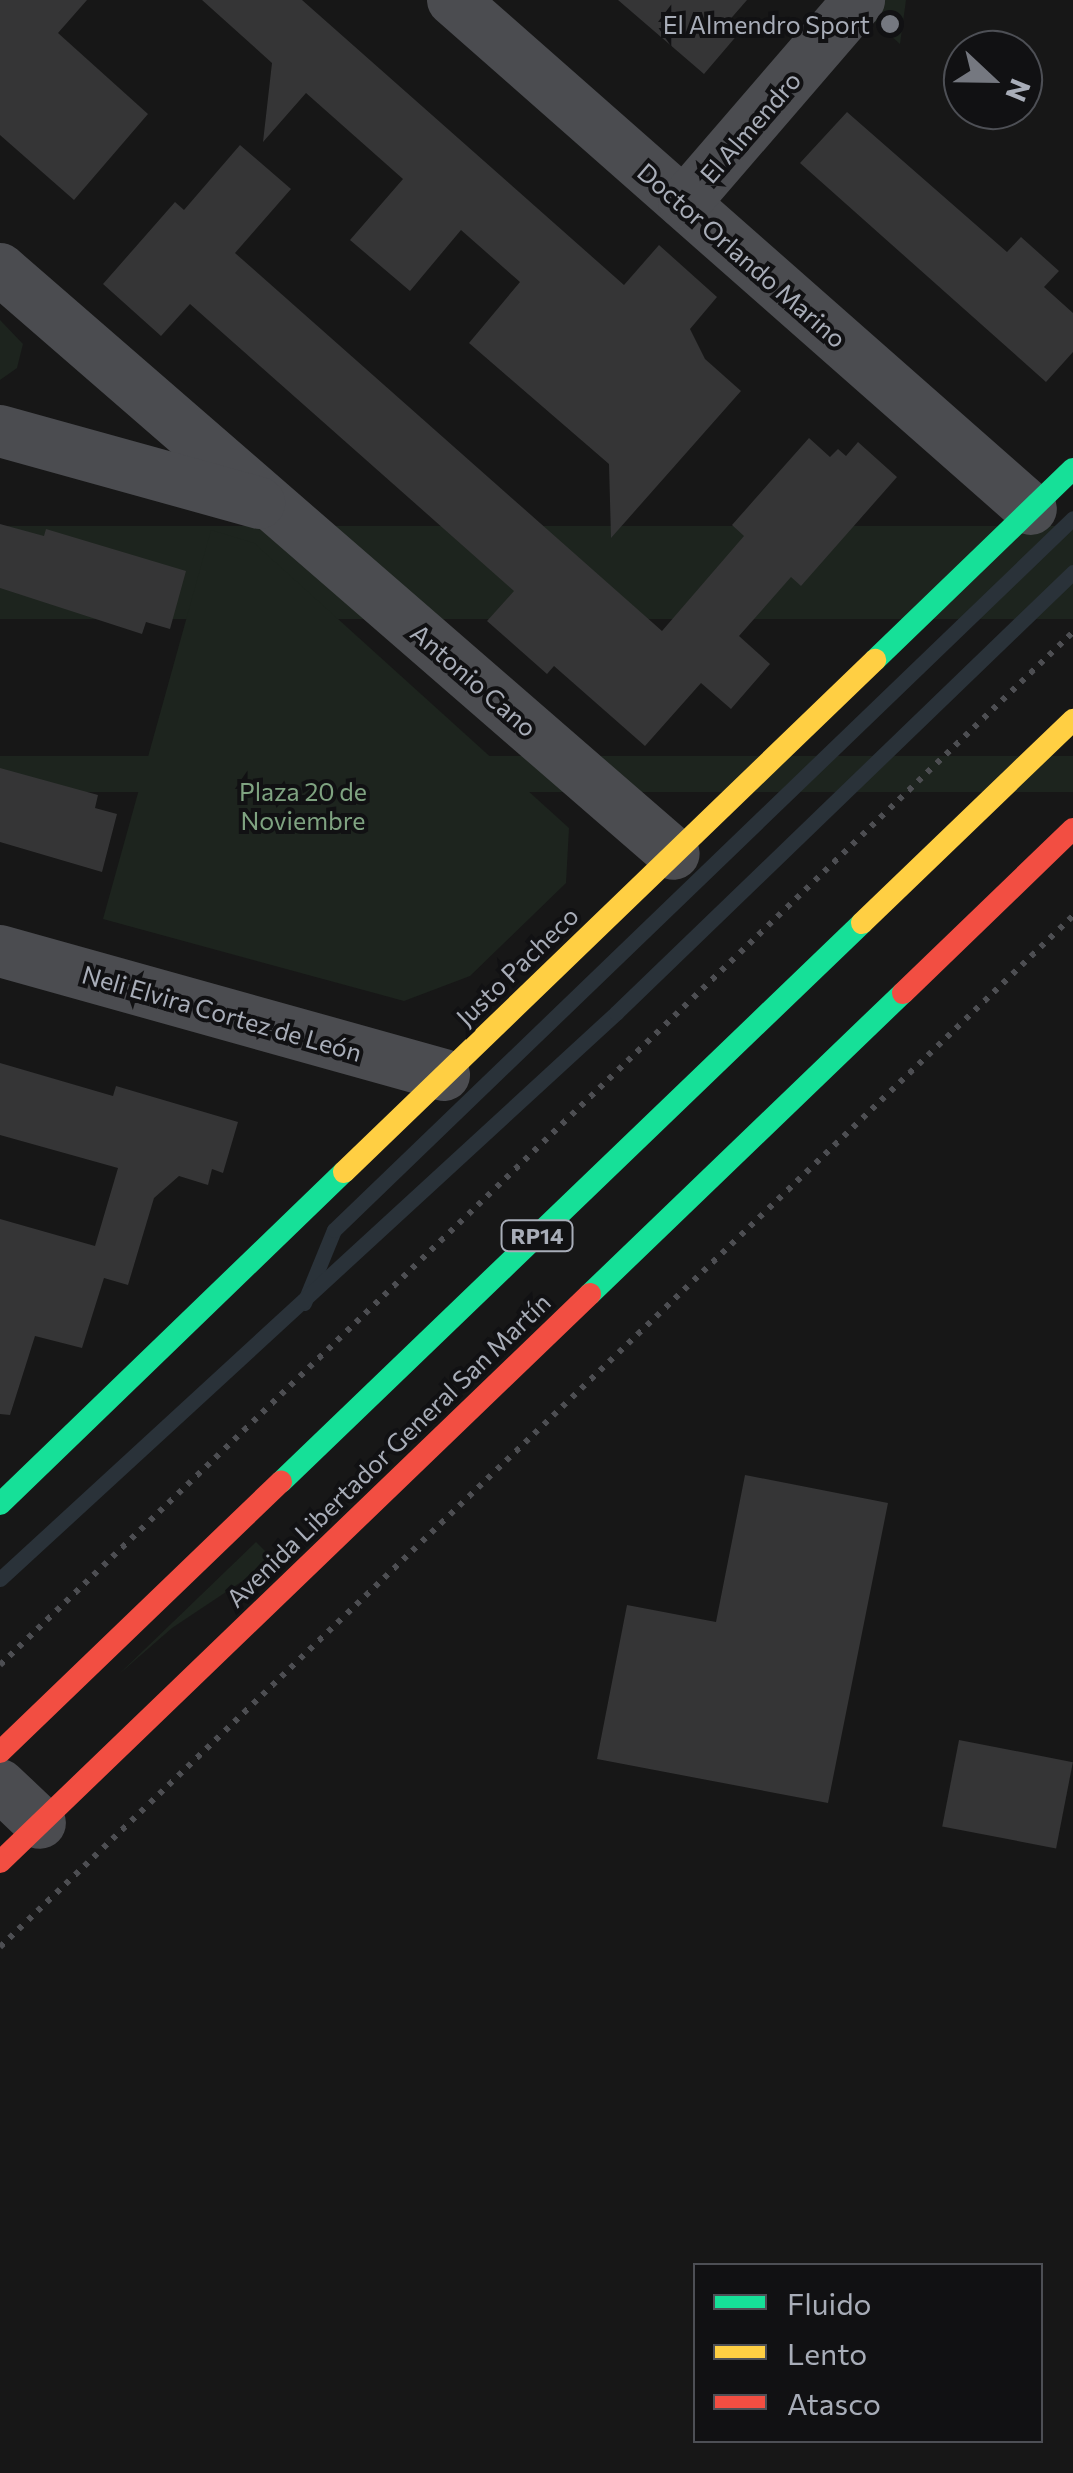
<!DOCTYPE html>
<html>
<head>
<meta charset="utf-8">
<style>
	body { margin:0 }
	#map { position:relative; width:1073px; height:2473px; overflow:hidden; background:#171717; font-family:Commissioner,sans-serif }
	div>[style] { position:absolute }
	.green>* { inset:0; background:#1d241e; transform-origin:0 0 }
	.stream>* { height:15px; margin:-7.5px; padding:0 7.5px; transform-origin:7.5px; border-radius:7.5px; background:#2a3239 }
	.building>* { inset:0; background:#353536; transform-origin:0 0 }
	.path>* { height:6px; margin-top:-3px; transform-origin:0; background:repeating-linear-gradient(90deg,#4d4e52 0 5px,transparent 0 13px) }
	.street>* { height:52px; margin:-26px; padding:0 26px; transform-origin:26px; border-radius:26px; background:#4b4c50 }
	.fast>* { height:22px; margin:-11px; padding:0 11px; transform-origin:11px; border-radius:11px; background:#16e098 }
	.slow>* { height:22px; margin:-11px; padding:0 11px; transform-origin:11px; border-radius:11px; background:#ffcf43 }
	.jam>* { height:22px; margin:-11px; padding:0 11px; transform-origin:11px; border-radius:11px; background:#f24e42 }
	.dots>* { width:28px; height:28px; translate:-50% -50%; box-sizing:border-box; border:5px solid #111113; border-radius:50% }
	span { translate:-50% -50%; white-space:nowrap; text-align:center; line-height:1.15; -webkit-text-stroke:8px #111113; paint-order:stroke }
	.shield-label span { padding:2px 8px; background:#111113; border:2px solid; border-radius:8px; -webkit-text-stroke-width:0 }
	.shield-label { font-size:22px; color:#a8adb8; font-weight:700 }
	.poi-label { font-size:25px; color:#a8adb8 }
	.right { translate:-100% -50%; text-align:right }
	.street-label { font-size:25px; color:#a8adb8 }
	.park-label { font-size:25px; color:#7fa381 }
	.legend { position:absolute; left:693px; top:2263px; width:350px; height:180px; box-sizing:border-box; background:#111113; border:2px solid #4d4f55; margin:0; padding:12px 18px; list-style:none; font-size:30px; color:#a8adb8 }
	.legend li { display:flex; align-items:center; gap:20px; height:50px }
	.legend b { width:50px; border:2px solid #4d4f55 }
	.north { position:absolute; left:943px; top:30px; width:100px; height:100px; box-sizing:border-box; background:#111113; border:2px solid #4d4f55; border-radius:50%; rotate:112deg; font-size:28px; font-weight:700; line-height:40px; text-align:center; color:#a8adb8 }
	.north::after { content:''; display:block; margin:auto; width:35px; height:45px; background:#757880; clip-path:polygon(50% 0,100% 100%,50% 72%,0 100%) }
</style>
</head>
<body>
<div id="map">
	<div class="green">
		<div style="clip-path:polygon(850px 0,906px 0,900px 44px,871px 18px)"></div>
		<div style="clip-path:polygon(0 320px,23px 344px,17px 368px,0 380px)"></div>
		<div style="left:1073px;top:526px;width:93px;height:1485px;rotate:90deg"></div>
		<div style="clip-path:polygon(211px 530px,254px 543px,569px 828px,566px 883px,470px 976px,404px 1001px,103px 919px)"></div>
		<div style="left:1073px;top:756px;width:36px;height:1117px;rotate:90deg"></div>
		<div style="clip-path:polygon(256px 1542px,274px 1560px,172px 1628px,118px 1675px)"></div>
	</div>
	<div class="stream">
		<div style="left:304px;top:1303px;width:79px;rotate:-67.7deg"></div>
		<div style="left:334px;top:1230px;width:1026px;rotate:-43.93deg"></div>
		<div style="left:0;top:1579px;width:837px;rotate:-42.58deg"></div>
		<div style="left:616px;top:1013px;width:635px;rotate:-43.98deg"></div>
	</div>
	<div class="building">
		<div style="clip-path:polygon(0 0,87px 0,58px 33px,148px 114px,74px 200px,0 135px)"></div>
		<div style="clip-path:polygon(202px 0,302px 0,624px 285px,659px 245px,717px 297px,690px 329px,705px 359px,741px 391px,611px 538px,609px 464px,469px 343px,520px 282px,461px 230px,410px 291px,350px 240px,403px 179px,306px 93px,263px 142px,272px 63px)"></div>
		<div style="clip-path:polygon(618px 0,747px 0,727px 23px,739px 33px,704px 74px)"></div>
		<div style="clip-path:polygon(847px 112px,1007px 252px,1021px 237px,1059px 271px,1044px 287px,1073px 313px,1073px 352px,1046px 382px,800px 163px)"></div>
		<div style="clip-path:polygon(240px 145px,291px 189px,235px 253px,662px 631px,744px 536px,732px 525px,809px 438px,830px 457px,838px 449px,846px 456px,858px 442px,897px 477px,801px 586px,791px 577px,739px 636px,770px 664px,731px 709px,701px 683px,645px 746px,554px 666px,547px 674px,487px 621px,514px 591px,190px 304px,161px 336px,103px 284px,175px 202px,184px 210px)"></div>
		<div style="clip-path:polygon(0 524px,44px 536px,46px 529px,186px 571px,170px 629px,146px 622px,142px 634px,0 588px)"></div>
		<div style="clip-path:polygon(0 768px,98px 795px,95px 808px,117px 814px,102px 872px,0 842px)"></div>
		<div style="clip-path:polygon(0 1063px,113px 1096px,116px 1086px,238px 1122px,223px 1173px,212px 1169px,208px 1185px,179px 1176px,154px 1198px,128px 1285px,104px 1278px,82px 1348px,35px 1336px,10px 1415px,0 1414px,0 1219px,95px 1246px,118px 1168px,0 1135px)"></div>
		<div style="clip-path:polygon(745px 1475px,888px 1503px,828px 1803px,597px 1759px,627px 1605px,716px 1622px)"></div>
		<div style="left:959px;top:1740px;width:116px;height:88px;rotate:11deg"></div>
	</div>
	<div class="path">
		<div style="left:0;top:1665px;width:1489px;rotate:-43.91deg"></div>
		<div style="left:0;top:1947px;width:1488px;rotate:-43.86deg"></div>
	</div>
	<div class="street">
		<div style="left:453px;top:0;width:770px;rotate:41.37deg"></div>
		<div style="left:684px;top:203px;width:268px;rotate:-49.2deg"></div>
		<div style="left:0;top:269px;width:892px;rotate:40.96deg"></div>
		<div style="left:0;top:431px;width:269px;rotate:15.5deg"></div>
		<div style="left:0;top:951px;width:461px;rotate:15.6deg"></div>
		<div style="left:0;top:1785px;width:55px;rotate:43.5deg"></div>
	</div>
	<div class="fast">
		<div style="left:875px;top:660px;width:275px;rotate:-44deg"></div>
		<div style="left:590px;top:1294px;width:434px;rotate:-43.9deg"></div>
		<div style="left:281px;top:1482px;width:806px;rotate:-43.89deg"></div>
		<div style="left:0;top:1504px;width:478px;rotate:-44deg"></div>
	</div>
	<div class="slow">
		<div style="left:862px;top:923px;width:293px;rotate:-43.9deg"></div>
		<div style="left:344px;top:1172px;width:738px;rotate:-43.96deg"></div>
	</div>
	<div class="jam">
		<div style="left:903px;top:993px;width:236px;rotate:-44deg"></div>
		<div style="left:0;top:1752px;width:390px;rotate:-43.9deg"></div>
		<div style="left:0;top:1862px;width:819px;rotate:-43.91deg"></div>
	</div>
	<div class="dots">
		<div style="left:890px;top:24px;background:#757880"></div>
	</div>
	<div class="shield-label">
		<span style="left:537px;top:1236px">RP14</span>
	</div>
	<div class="poi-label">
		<span class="right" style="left:870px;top:24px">El Almendro Sport</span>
	</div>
	<div class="street-label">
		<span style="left:750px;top:127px;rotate:-49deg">El Almendro</span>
		<span style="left:742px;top:255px;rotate:41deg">Doctor Orlando Marino</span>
		<span style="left:474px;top:680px;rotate:41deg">Antonio Cano</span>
		<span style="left:517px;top:966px;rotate:-44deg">Justo Pacheco</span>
		<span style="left:222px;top:1013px;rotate:16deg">Neli Elvira Cortez de León</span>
		<span style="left:388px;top:1450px;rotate:-44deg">Avenida Libertador General San Martín</span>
	</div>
	<div class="park-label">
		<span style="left:303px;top:806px">Plaza 20 de<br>Noviembre</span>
	</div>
	<ul class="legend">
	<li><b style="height:12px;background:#16e098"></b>Fluido</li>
	<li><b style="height:12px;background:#ffcf43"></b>Lento</li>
	<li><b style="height:12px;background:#f24e42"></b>Atasco</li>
	</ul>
	<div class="north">N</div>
</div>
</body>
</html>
